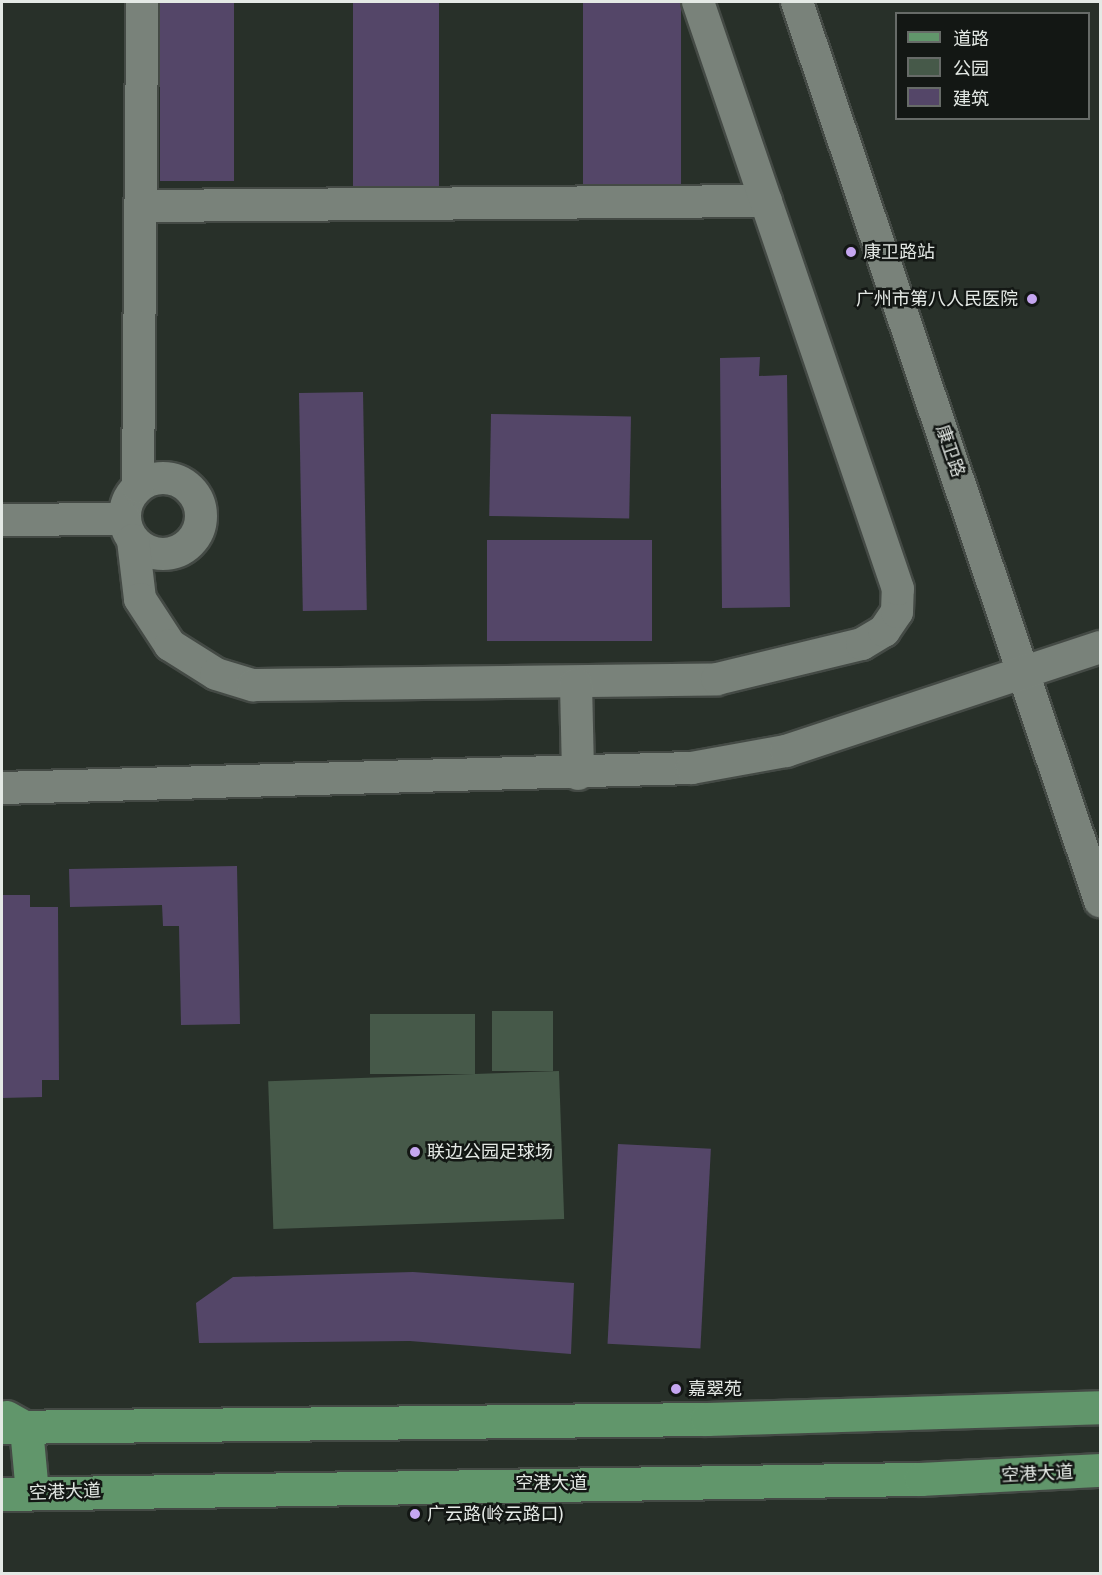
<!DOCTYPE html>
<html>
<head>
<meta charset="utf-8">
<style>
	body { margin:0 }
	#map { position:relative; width:1102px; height:1575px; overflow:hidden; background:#283029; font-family:"Public Sans","Noto Sans SC",sans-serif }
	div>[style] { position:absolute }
	.green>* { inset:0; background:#465949; transform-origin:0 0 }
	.building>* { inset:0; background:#544668; transform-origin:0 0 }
	.roads { filter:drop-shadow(2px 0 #444a45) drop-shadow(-2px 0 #444a45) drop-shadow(0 2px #444a45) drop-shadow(0 -2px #444a45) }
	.minor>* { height:32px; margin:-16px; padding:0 16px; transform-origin:16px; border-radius:16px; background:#79827a }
	.minor>.ring { margin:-16px; padding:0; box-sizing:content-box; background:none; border:32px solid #79827a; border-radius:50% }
	.major>* { height:33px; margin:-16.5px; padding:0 16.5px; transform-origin:16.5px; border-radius:16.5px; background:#61966b }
	.dots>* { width:16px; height:16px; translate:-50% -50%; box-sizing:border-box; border:3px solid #131714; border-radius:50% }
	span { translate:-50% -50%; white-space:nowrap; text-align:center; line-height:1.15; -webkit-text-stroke:5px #131714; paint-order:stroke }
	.poi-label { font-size:18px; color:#e4e9e5 }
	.left { translate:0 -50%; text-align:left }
	.right { translate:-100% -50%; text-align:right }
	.street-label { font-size:18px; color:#e4e9e5 }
	.frame { position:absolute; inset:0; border:3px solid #e4e9e5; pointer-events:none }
	.legend { position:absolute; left:895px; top:12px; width:195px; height:108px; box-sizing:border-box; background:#131714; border:2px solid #676b68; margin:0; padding:8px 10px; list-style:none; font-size:18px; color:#e4e9e5 }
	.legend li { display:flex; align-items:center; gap:12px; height:30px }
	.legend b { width:30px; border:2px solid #676b68 }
</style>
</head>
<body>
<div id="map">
	<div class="green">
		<div style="left:492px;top:1011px;width:61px;height:60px"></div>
		<div style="left:370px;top:1014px;width:105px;height:60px"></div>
		<div style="left:559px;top:1071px;width:148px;height:291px;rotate:88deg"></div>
	</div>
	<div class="building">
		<div style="left:160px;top:2px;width:74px;height:179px"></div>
		<div style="left:353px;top:2px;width:86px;height:195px"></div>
		<div style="left:583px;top:2px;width:98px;height:186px"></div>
		<div style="clip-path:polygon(760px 357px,759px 376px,787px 375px,790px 607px,722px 608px,720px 358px)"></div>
		<div style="left:363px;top:392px;width:218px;height:64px;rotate:89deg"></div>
		<div style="left:491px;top:414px;width:140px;height:102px;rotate:1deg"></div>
		<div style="left:487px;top:540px;width:165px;height:101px"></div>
		<div style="clip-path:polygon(237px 866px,240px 1024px,181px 1025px,179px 926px,163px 926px,162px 905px,70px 907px,69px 869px)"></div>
		<div style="clip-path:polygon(2px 895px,30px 895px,30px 907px,58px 907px,59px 1080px,42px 1080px,42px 1097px,2px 1098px)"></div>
		<div style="left:618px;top:1144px;width:93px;height:200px;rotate:3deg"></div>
		<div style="clip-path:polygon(413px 1272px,574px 1283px,571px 1354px,410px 1341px,199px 1343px,196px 1303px,233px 1277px)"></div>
	</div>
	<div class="roads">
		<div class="minor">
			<div style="left:797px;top:2px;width:949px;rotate:71.37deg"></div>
			<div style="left:142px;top:206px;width:624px;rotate:-0.46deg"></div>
			<div class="ring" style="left:125px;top:478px;width:44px;height:44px"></div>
			<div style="left:138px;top:487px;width:485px;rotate:-89.5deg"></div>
			<div style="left:2px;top:520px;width:123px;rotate:-0.5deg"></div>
			<div style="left:133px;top:540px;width:59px;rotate:83.2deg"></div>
			<div style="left:140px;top:599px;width:55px;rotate:56.9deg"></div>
			<div style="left:170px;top:645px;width:54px;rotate:32.2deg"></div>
			<div style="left:216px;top:674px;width:39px;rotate:17deg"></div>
			<div style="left:253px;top:685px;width:464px;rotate:-0.7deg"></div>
			<div style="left:717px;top:679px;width:149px;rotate:-13.6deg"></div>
			<div style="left:862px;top:644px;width:26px;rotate:-31deg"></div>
			<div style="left:884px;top:631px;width:23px;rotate:-56deg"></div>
			<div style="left:897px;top:612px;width:23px;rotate:-88deg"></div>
			<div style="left:898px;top:589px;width:620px;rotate:-108.81deg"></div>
			<div style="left:576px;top:684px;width:90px;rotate:88.7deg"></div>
			<div style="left:2px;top:788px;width:690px;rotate:-1.66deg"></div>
			<div style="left:692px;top:768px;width:96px;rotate:-10.3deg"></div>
			<div style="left:786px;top:751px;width:331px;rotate:-18.3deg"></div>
		</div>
		<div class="major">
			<div style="left:6px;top:1417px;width:23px;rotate:29deg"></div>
			<div style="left:26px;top:1428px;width:65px;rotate:84.7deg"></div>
			<div style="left:2px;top:1427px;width:705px;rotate:-0.65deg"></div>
			<div style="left:707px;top:1419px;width:393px;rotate:-1.7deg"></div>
			<div style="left:2px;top:1494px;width:919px;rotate:-0.94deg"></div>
			<div style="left:921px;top:1479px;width:179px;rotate:-2.9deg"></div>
		</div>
	</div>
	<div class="dots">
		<div style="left:851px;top:252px;background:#c5a6f0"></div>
		<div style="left:1032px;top:299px;background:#c5a6f0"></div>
		<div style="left:415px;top:1152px;background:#c5a6f0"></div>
		<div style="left:676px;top:1389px;background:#c5a6f0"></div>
		<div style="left:415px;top:1514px;background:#c5a6f0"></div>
	</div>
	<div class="poi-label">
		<span class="left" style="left:863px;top:252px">康卫路站</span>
		<span class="right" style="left:1018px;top:299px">广州市第八人民医院</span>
		<span class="left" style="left:427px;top:1152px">联边公园足球场</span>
		<span class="left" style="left:688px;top:1389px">嘉翠苑</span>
		<span class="left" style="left:427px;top:1514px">广云路(岭云路口)</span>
	</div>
	<div class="street-label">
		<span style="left:950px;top:451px;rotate:71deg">康卫路</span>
		<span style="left:1037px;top:1474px;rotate:-3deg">空港大道</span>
		<span style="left:551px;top:1483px">空港大道</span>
		<span style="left:65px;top:1492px;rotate:-2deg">空港大道</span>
	</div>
	<div class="frame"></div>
	<ul class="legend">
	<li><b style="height:8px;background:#61966b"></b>道路</li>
	<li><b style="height:16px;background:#465949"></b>公园</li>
	<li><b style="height:16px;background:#544668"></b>建筑</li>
	</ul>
</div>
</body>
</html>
